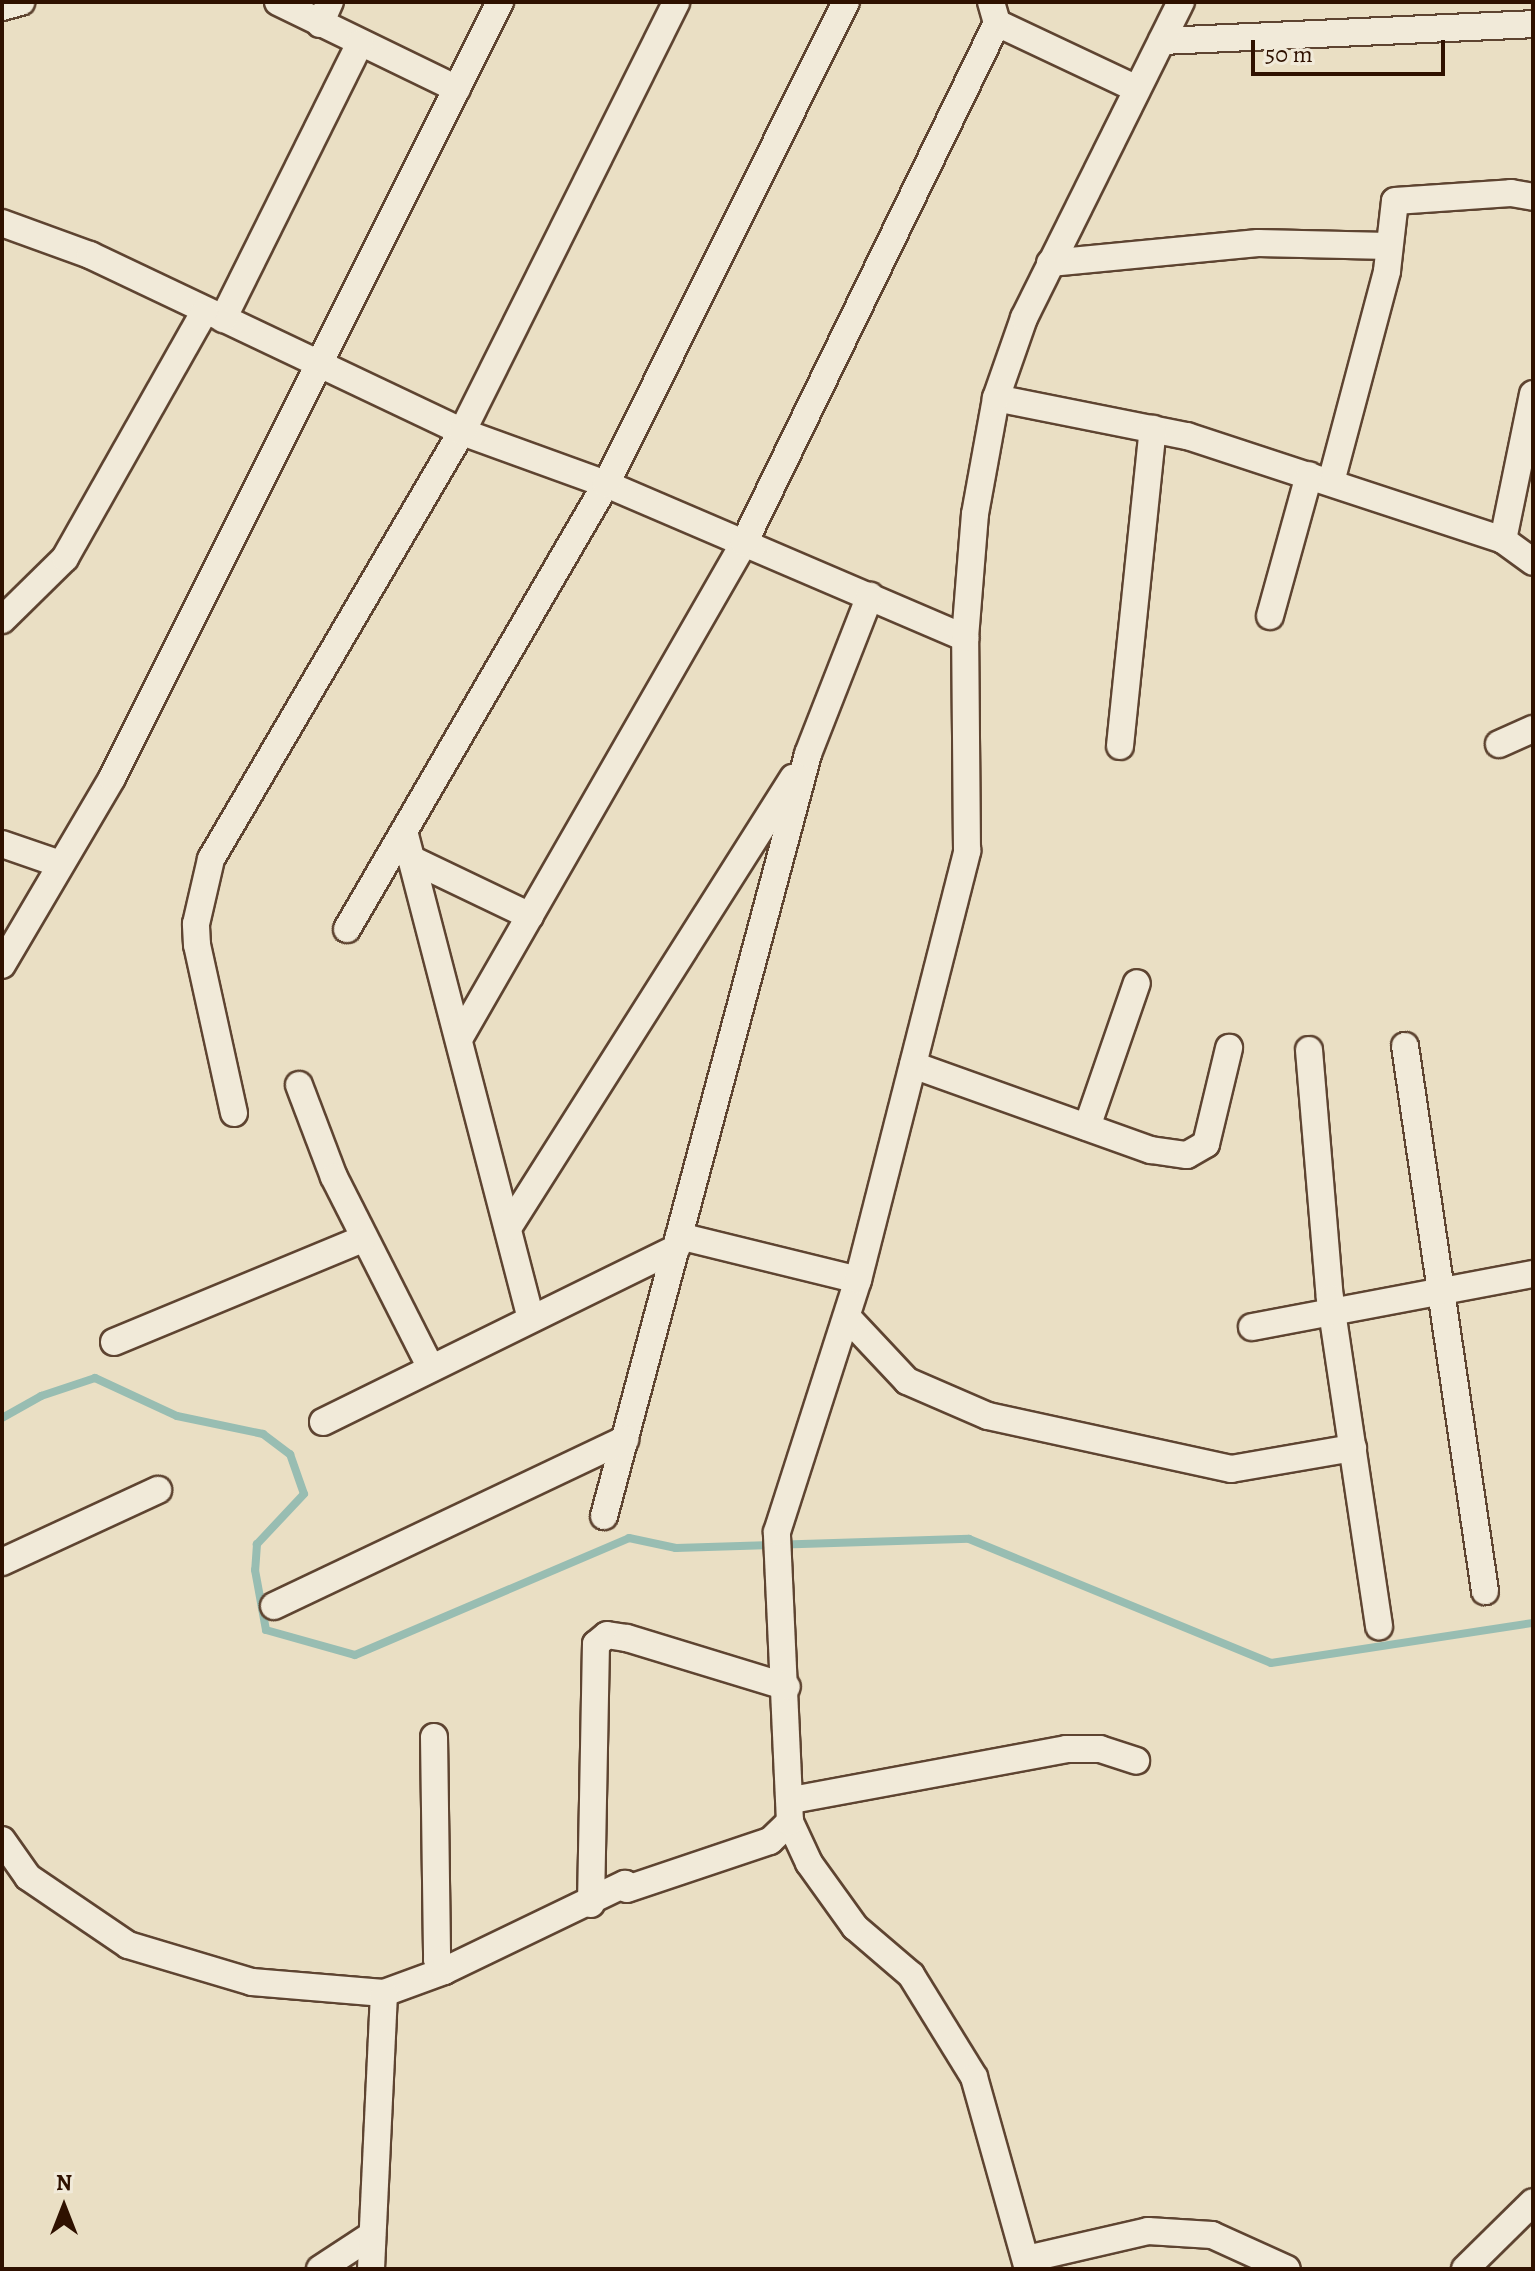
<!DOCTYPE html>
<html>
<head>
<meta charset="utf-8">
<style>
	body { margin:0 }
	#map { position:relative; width:1535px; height:2271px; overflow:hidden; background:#eadfc4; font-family:Alegreya,serif }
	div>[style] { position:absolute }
	.stream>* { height:8px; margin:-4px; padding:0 4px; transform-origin:4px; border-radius:4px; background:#98bdb2 }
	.roads { filter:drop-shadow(2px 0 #5e4431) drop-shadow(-2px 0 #5e4431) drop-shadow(0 2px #5e4431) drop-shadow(0 -2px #5e4431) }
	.minor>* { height:26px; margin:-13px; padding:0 13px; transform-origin:13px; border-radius:13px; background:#f1ead9 }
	span { translate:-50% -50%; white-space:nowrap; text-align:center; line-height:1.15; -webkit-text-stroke:6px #f1ead9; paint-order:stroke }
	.frame { position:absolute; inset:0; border:4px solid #2f1100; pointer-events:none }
	.north { position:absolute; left:24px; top:2167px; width:80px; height:80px; -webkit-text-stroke:6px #f1ead9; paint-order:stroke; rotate:0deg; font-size:22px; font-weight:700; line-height:32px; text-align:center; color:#2f1100 }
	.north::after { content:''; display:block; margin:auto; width:28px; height:36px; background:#2f1100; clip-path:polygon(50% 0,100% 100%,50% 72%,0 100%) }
	.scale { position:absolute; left:1251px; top:40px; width:194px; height:36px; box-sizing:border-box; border:4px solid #2f1100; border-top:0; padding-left:10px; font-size:24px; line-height:28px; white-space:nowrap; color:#2f1100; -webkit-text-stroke:6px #f1ead9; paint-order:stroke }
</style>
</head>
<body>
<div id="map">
	<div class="stream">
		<div style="left:2px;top:1418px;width:45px;rotate:-29.4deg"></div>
		<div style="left:41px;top:1396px;width:57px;rotate:-18.4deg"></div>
		<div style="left:95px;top:1378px;width:90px;rotate:24.9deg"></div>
		<div style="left:177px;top:1416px;width:88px;rotate:11.8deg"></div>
		<div style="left:263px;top:1434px;width:34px;rotate:37deg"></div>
		<div style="left:290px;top:1454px;width:42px;rotate:70.7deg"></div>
		<div style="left:304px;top:1494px;width:69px;rotate:133.2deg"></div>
		<div style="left:257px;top:1544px;width:26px;rotate:94deg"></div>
		<div style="left:255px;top:1570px;width:61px;rotate:79.6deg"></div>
		<div style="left:266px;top:1630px;width:92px;rotate:15.7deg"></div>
		<div style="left:355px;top:1655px;width:298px;rotate:-23.1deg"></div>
		<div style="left:629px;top:1538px;width:48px;rotate:12deg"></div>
		<div style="left:676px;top:1548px;width:293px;rotate:-1.8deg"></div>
		<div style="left:969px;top:1539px;width:326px;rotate:22.3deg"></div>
		<div style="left:1271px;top:1663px;width:265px;rotate:-8.7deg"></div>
	</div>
	<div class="roads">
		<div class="minor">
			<div style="left:278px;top:2px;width:199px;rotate:25.9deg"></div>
			<div style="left:991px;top:2px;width:22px;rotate:74deg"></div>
			<div style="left:997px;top:23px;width:153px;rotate:25.2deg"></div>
			<div style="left:2px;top:7px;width:20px;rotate:-15deg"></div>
			<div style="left:320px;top:24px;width:24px;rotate:-66deg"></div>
			<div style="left:1162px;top:41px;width:371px;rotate:-2.6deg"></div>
			<div style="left:2px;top:223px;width:94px;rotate:20deg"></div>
			<div style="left:90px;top:255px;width:412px;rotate:25.4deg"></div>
			<div style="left:462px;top:432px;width:153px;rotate:19.9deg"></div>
			<div style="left:606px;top:484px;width:391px;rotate:23.2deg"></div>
			<div style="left:1050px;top:263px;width:209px;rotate:-5.5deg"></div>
			<div style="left:1258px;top:243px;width:131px;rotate:1.3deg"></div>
			<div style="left:223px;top:319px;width:308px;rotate:-63.6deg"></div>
			<div style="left:996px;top:398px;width:195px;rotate:11.3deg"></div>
			<div style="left:1187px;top:436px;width:333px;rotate:18.2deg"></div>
			<div style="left:1503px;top:540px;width:37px;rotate:36deg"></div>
			<div style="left:1331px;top:482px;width:218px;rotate:-75.1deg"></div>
			<div style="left:1387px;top:271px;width:70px;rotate:-83.5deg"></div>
			<div style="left:1395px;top:201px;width:116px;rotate:-3.9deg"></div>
			<div style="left:1511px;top:193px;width:22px;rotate:10deg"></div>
			<div style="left:1503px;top:540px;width:149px;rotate:-78.4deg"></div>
			<div style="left:1270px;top:616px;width:146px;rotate:-74.5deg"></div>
			<div style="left:2px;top:620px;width:88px;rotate:-44.5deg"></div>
			<div style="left:65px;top:558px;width:283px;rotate:-60.5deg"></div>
			<div style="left:1499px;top:744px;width:37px;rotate:-24deg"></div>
			<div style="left:1120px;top:746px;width:319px;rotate:-84.1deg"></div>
			<div style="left:404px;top:831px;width:504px;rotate:75.41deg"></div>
			<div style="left:2px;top:844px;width:61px;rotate:19deg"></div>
			<div style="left:411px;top:859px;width:132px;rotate:25.6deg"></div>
			<div style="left:347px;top:929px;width:515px;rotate:-59.8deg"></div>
			<div style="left:606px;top:484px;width:538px;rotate:-63.53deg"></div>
			<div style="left:2px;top:965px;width:217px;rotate:-59.5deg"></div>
			<div style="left:112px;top:778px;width:868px;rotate:-63.43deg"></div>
			<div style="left:459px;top:1039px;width:572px;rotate:-60.12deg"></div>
			<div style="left:744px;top:543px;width:578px;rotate:-64.06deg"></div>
			<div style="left:1405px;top:1046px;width:551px;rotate:81.65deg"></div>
			<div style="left:1309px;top:1050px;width:249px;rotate:85.2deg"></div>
			<div style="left:1330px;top:1298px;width:332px;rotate:81.5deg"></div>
			<div style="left:913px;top:1065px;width:253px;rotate:19.7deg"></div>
			<div style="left:1151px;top:1150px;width:36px;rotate:8deg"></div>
			<div style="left:1187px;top:1155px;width:22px;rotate:-30deg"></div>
			<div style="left:1206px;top:1144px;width:99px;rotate:-76.5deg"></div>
			<div style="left:299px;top:1085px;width:98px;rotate:69.2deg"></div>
			<div style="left:334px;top:1177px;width:214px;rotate:63.1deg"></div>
			<div style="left:234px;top:1113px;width:172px;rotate:-102.4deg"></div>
			<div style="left:197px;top:945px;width:21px;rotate:-93deg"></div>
			<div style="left:196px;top:924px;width:67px;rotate:-77deg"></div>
			<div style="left:211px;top:859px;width:495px;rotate:-59.6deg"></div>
			<div style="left:462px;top:432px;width:480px;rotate:-63.5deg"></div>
			<div style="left:1087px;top:1127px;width:152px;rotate:-70.9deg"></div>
			<div style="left:508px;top:1228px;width:533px;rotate:-57.65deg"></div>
			<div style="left:679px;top:1236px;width:184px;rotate:13.8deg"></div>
			<div style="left:847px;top:1317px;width:88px;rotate:46.8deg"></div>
			<div style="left:907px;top:1381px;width:88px;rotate:23.4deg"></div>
			<div style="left:988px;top:1416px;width:249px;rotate:12.3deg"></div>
			<div style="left:1231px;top:1469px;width:124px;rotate:-9.8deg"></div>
			<div style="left:1252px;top:1327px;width:286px;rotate:-10.7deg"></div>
			<div style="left:114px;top:1342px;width:269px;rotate:-22.5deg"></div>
			<div style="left:323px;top:1422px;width:394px;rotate:-26.2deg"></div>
			<div style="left:604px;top:1516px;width:789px;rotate:-75.01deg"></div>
			<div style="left:808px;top:754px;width:170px;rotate:-68.6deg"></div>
			<div style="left:2px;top:1562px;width:172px;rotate:-24.8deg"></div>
			<div style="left:274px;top:1606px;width:389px;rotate:-25.4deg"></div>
			<div style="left:434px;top:1737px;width:222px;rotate:89.2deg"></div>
			<div style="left:437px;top:1959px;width:14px;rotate:60deg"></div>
			<div style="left:792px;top:1800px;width:279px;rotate:-10.5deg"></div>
			<div style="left:1066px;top:1749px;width:34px"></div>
			<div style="left:1100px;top:1749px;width:38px;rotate:18deg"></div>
			<div style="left:790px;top:1822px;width:45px;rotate:65.1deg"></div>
			<div style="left:809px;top:1863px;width:79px;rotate:54.3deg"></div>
			<div style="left:855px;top:1927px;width:74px;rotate:40.6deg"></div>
			<div style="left:911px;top:1975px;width:120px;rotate:58.3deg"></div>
			<div style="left:974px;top:2077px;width:199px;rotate:74.3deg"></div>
			<div style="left:2px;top:1840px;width:45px;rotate:54.9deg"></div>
			<div style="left:28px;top:1877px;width:121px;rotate:34.2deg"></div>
			<div style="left:128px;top:1945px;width:129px;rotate:16.6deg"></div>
			<div style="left:252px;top:1982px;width:132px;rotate:4.8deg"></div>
			<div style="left:384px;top:1993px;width:64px;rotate:-20.1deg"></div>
			<div style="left:444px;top:1971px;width:201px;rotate:-25.7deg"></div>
			<div style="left:625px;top:1884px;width:5px;rotate:68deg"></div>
			<div style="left:627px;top:1889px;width:151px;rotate:-18.6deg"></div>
			<div style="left:770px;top:1841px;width:28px;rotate:-44deg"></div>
			<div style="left:790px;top:1822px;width:290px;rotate:-92.6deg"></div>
			<div style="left:777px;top:1532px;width:265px;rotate:-72.2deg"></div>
			<div style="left:858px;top:1280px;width:443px;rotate:-75.7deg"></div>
			<div style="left:967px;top:851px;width:213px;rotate:-90.5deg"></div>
			<div style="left:965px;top:638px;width:124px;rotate:-85.4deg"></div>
			<div style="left:975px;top:514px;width:118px;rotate:-79.7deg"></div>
			<div style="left:996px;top:398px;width:85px;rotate:-70.7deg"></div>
			<div style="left:1024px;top:318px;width:353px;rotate:-63.6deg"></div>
			<div style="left:591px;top:1904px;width:260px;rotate:-88.9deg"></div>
			<div style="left:596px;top:1644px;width:14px;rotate:-39deg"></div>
			<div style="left:607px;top:1635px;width:20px;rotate:9deg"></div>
			<div style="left:627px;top:1638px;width:167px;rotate:17deg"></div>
			<div style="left:1027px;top:2259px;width:124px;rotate:-13deg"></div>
			<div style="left:1148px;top:2231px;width:64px;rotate:3.6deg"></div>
			<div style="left:1212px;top:2235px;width:82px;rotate:24.4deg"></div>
			<div style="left:320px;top:2269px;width:62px;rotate:-33.2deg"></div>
			<div style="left:371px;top:2269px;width:276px;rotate:-87.3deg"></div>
			<div style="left:1465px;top:2269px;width:95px;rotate:-44.6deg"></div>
		</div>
	</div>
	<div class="frame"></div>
	<div class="north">N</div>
	<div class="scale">50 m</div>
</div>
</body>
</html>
